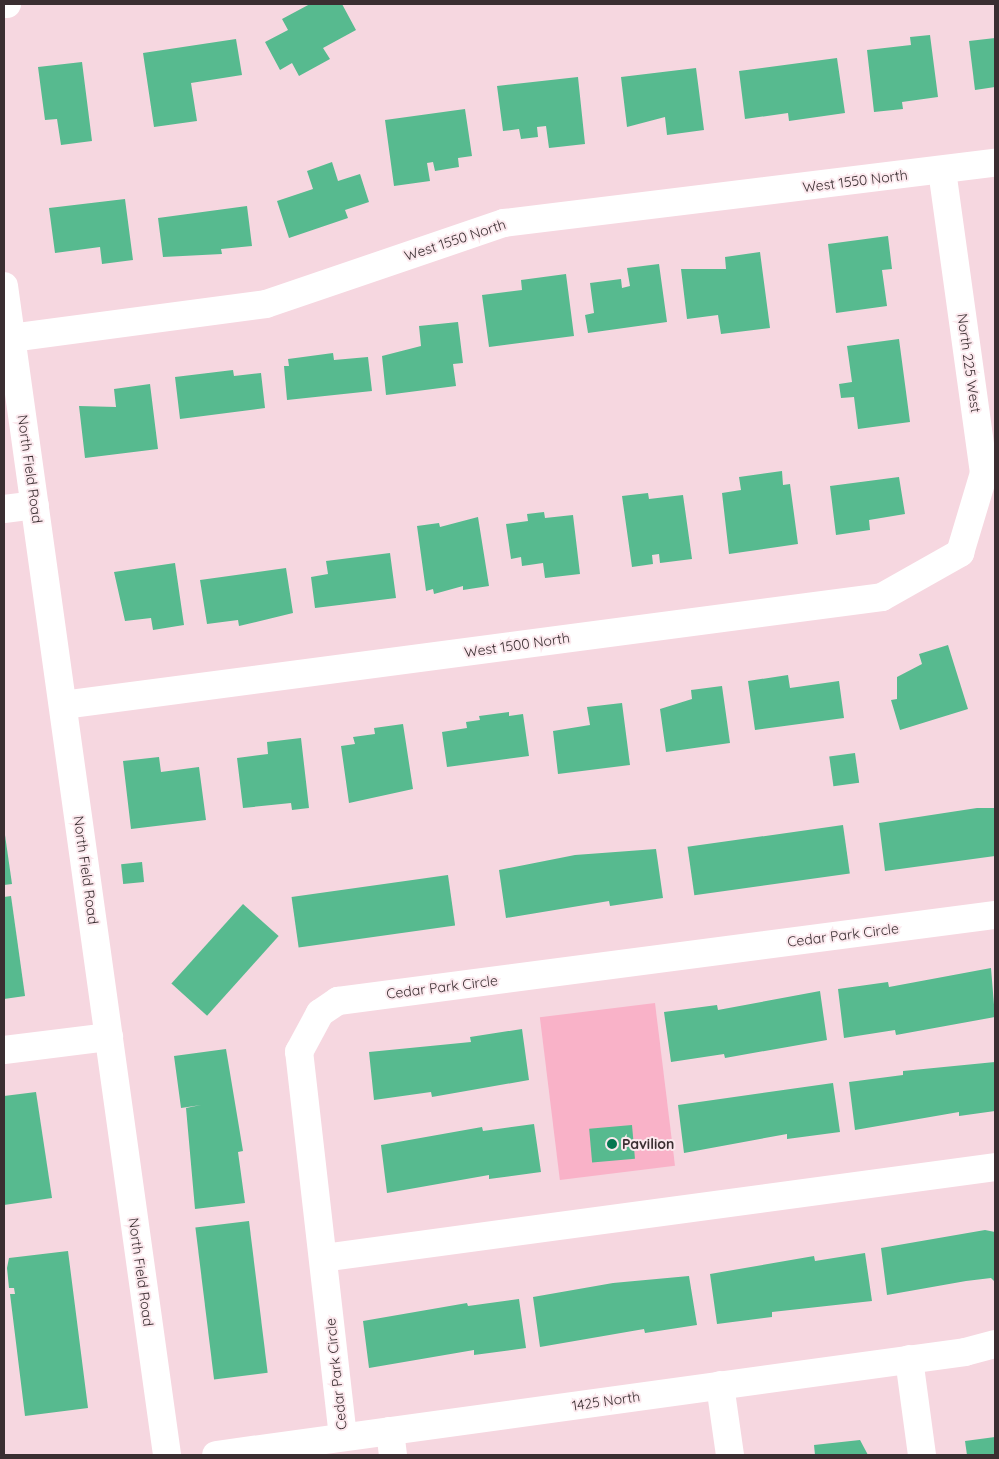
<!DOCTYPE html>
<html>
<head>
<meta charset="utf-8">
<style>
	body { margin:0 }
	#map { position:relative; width:999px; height:1459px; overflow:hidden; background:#f6d7e0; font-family:Quicksand,sans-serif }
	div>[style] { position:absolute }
	.green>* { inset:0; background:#f9b2c8; transform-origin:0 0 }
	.building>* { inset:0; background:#57ba8f; transform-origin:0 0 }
	.minor>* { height:28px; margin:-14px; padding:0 14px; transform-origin:14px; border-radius:14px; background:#fff }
	.dots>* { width:14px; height:14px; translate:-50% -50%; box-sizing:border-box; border:2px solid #fbe8ed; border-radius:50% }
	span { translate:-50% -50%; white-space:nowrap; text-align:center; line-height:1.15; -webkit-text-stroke:4px #fbe8ed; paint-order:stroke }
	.street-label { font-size:14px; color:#3a2e31 }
	.poi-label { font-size:14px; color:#3a2e31; font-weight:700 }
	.left { translate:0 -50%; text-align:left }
	.frame { position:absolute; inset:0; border:5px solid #3a2e31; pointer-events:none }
</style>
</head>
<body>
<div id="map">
	<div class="green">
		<div style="left:655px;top:1003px;width:164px;height:116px;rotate:83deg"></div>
	</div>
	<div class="building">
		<div style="clip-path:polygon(310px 4px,342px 4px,356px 30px,323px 48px,330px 59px,299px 76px,292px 63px,280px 70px,265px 42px,288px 30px,282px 19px)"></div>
		<div style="clip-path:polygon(930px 35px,938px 97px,902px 102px,903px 109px,874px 112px,867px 50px,911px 45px,910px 37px)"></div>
		<div style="clip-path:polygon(995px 38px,995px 87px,975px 90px,969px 41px)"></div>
		<div style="clip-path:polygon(236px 39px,242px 75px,191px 83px,197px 121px,154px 127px,143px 53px)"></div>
		<div style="clip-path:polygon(837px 58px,845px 113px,789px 121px,788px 113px,745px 119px,739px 71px)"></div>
		<div style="clip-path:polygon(82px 62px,92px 141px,61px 145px,57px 119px,45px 120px,38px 67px)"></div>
		<div style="clip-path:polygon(696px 68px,704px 130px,667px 135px,665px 117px,627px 127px,621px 77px)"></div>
		<div style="clip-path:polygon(578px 77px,585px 144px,549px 148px,546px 126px,537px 127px,538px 137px,521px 139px,519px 129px,503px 131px,497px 86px)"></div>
		<div style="clip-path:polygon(465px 109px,472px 156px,458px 158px,459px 167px,435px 171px,433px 162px,427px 163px,430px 181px,394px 186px,385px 120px)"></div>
		<div style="clip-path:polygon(332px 162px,338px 181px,360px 174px,369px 202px,345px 210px,348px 218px,289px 238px,277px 201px,313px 189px,307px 171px)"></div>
		<div style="clip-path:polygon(125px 199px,133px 260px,102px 264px,100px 247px,55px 253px,49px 208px)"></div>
		<div style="clip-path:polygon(247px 206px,252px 246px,221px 249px,222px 254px,163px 257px,158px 218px)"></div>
		<div style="clip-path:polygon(888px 236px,892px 269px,882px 270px,887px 306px,836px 313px,828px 244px)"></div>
		<div style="clip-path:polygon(760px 252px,770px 328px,721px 334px,718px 315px,687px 319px,681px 269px,726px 269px,725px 257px)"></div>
		<div style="clip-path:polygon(659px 264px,667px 322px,588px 333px,585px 315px,594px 313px,590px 283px,621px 279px,622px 288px,630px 286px,627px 268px)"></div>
		<div style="clip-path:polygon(566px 274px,574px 336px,489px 347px,482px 295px,522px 290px,521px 280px)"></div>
		<div style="clip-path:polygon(458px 322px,463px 363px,453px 364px,456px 386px,386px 395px,382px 356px,421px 346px,419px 326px)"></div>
		<div style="clip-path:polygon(899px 339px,910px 422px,858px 429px,854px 397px,841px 398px,839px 384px,852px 382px,847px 346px)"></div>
		<div style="clip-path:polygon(333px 353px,334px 360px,368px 357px,372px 391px,287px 400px,284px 366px,289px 366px,288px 359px)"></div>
		<div style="clip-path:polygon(233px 370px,234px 376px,261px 373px,265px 408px,180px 419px,175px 377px)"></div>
		<div style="clip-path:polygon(150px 384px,158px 449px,85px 458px,79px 406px,116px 407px,114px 389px)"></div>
		<div style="clip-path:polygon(782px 471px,783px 485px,790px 484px,798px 544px,729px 554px,722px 493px,741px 490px,739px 477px)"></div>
		<div style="clip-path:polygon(899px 477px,905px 514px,869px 520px,870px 530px,836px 535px,830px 486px)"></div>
		<div style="clip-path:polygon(648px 493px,649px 499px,683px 495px,692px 559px,660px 563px,659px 554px,652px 555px,653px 564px,632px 567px,622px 496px)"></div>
		<div style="clip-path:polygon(544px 512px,545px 518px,573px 515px,580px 574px,545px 578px,543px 563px,522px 566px,521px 557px,511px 559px,506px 524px,528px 521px,527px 514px)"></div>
		<div style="clip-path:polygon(478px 517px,489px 586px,463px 590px,463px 586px,434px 594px,433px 589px,426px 591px,417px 526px,439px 523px,440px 527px)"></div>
		<div style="clip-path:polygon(390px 553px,396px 598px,315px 608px,311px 577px,328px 574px,326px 561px)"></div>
		<div style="clip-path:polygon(175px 563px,184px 625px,153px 630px,151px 618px,125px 621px,114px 572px)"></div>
		<div style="clip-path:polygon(286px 568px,293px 613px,239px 626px,238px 620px,207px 624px,200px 580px)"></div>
		<div style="clip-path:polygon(948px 645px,968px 709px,900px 730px,891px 700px,897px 699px,897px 677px,922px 664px,919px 654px)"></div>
		<div style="clip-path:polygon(788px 675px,790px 688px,839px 681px,844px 718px,755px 730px,748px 681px)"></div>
		<div style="clip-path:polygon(722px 686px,730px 743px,666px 752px,660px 709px,692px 699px,691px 690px)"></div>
		<div style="clip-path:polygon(622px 703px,630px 765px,558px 774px,553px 731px,590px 725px,587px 707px)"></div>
		<div style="clip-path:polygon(509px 712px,509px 716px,523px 714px,529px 756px,447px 767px,442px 732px,467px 728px,466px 722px,480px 720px,479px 716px)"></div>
		<div style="clip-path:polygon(403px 724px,413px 789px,349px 803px,341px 746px,355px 744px,353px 737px,375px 734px,374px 728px)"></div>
		<div style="clip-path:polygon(301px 738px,309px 808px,292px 810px,291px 803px,243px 808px,237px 758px,268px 754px,267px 742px)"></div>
		<div style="left:855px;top:753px;width:30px;height:26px;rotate:82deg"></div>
		<div style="clip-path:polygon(159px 757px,161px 772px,199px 767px,206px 820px,131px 829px,123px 761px)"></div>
		<div style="clip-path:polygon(977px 808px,995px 808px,995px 856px,885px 871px,879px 823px)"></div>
		<div style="left:843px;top:825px;width:49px;height:157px;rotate:82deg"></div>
		<div style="clip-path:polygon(4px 828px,12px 884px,4px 885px)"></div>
		<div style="clip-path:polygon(656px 849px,663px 898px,610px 906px,609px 901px,506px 918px,499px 870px,575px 855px)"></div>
		<div style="left:142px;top:862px;width:20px;height:21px;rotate:84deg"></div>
		<div style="left:448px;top:875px;width:51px;height:158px;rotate:82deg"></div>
		<div style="clip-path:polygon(11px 896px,25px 996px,4px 999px,4px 897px)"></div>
		<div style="left:243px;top:904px;width:48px;height:107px;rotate:42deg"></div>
		<div style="clip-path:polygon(991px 968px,995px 1017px,896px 1035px,895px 1030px,844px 1038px,838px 989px,888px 982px,889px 987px)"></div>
		<div style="clip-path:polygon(820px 991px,827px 1040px,725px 1058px,724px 1054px,671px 1062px,664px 1012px,717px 1005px,718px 1010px)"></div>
		<div style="clip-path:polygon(522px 1029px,529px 1080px,432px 1097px,431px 1092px,374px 1100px,369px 1052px,471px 1042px,470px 1037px)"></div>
		<div style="clip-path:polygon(226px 1049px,243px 1151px,238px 1152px,245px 1203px,195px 1209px,186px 1108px,201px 1105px,181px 1108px,174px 1056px)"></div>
		<div style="clip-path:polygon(995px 1062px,995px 1111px,959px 1116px,959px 1112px,855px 1130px,849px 1082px,903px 1075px,903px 1071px)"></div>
		<div style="clip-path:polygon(833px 1083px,840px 1132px,787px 1139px,787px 1134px,684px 1153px,678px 1105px)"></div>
		<div style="clip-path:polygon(36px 1092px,52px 1198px,4px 1205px,4px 1096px)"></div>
		<div style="clip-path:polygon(534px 1124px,541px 1172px,489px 1179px,489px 1175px,387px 1193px,381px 1145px,482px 1127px,483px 1131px)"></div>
		<div style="left:632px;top:1125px;width:34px;height:43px;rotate:85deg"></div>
		<div style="left:249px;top:1221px;width:153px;height:54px;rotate:83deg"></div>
		<div style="clip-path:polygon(985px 1230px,995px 1232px,995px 1282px,991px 1278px,966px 1281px,887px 1295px,881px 1248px)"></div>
		<div style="clip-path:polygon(68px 1251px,88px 1408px,25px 1416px,10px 1294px,15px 1294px,14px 1288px,9px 1288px,7px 1268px,9px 1258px)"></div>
		<div style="clip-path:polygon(865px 1253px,872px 1301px,772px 1312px,772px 1317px,717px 1324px,710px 1274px,814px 1256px,815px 1261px)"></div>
		<div style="clip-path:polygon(689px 1276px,697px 1325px,645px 1333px,644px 1329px,540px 1347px,533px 1297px,613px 1283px)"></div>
		<div style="clip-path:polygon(519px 1299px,526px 1348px,474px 1355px,474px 1350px,369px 1368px,363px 1321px,467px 1303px,468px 1306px)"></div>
		<div style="clip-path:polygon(995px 1437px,995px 1455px,967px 1455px,965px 1441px)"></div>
		<div style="clip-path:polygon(860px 1440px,868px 1455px,815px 1455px,814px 1445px)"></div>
	</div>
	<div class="minor">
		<div style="left:4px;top:4px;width:3px"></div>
		<div style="left:4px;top:286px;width:1180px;rotate:82.06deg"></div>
		<div style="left:11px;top:338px;width:257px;rotate:-7.6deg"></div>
		<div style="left:266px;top:304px;width:251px;rotate:-18.8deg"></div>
		<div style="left:504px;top:223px;width:495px;rotate:-7deg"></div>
		<div style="left:4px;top:509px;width:31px;rotate:-7deg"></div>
		<div style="left:63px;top:705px;width:826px;rotate:-7.51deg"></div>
		<div style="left:882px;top:597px;width:90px;rotate:-29.4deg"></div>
		<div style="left:960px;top:553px;width:84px;rotate:-73.3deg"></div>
		<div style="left:984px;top:473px;width:306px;rotate:-97.9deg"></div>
		<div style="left:4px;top:1050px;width:106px;rotate:-7.1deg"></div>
		<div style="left:323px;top:1258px;width:678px;rotate:-7.71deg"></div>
		<div style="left:909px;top:1359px;width:97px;rotate:82.3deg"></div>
		<div style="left:720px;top:1385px;width:71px;rotate:81.9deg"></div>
		<div style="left:390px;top:1431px;width:24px;rotate:83deg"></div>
		<div style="left:343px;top:1437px;width:388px;rotate:-96.5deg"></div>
		<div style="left:299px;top:1052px;width:44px;rotate:-61.7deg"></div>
		<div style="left:320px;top:1013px;width:22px;rotate:-34deg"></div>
		<div style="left:338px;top:1001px;width:663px;rotate:-7.46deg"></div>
		<div style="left:216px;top:1455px;width:756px;rotate:-7.83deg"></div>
		<div style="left:965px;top:1352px;width:31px;rotate:-15deg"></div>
	</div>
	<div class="dots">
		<div style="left:612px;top:1144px;background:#057751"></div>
	</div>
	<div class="street-label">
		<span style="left:855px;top:181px;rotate:-7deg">West 1550 North</span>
		<span style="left:455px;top:240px;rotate:-18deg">West 1550 North</span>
		<span style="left:969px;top:363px;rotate:82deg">North 225 West</span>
		<span style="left:30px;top:469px;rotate:82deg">North Field Road</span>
		<span style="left:517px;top:645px;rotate:-8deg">West 1500 North</span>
		<span style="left:86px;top:870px;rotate:82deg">North Field Road</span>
		<span style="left:843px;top:935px;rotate:-7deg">Cedar Park Circle</span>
		<span style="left:442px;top:987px;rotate:-7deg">Cedar Park Circle</span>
		<span style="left:141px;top:1272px;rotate:82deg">North Field Road</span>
		<span style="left:336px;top:1374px;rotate:-96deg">Cedar Park Circle</span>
		<span style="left:606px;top:1401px;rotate:-8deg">1425 North</span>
	</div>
	<div class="poi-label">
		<span class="left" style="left:622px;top:1144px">Pavilion</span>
	</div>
	<div class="frame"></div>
</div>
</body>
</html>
